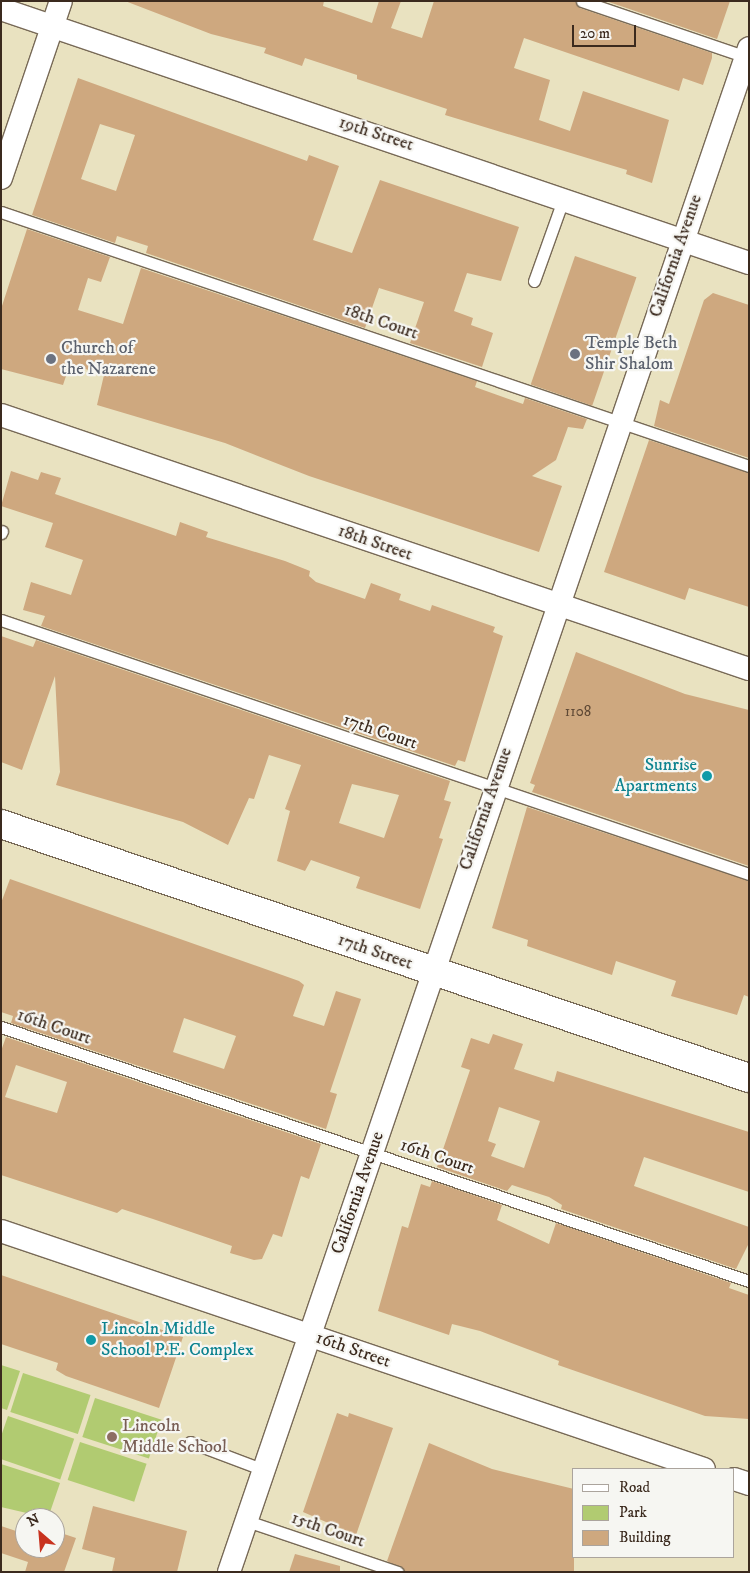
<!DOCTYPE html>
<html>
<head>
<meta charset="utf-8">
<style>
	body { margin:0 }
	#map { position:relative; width:750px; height:1573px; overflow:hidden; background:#e9e2c0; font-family:"IM FELL DW Pica",serif }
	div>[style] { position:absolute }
	.green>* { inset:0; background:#b1cb71; transform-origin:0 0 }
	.building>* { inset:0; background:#cea87f; transform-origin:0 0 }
	.roads { filter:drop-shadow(1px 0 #786a57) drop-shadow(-1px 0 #786a57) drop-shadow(0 1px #786a57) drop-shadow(0 -1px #786a57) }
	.lane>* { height:11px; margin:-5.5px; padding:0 5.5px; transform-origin:5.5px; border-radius:5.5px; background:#fff }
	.street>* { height:22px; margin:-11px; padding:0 11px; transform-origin:11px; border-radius:11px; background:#fff }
	.secondary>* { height:28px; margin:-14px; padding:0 14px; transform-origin:14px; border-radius:14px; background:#fff }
	.dots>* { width:14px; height:14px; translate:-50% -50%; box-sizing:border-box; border:2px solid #f6f6f2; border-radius:50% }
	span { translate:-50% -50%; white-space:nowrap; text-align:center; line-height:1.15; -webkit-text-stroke:4.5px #f6f6f2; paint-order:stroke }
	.number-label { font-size:15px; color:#604a36 }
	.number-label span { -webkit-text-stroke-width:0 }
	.street-label { font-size:18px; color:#3b2a1e }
	.worship-label { font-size:18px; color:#5b616d }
	.left { translate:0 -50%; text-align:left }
	.culture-label { font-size:18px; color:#0d838f }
	.right { translate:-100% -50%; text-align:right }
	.education-label { font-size:18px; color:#785e54 }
	.frame { position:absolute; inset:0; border:2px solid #3b2a1e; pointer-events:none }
	.legend { position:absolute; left:572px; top:1468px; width:162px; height:90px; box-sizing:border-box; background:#f6f6f2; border:1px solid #aba49d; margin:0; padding:6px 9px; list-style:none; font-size:15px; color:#3b2a1e }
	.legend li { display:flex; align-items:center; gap:10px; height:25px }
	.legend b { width:25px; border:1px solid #aba49d }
	.north { position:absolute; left:15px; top:1508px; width:50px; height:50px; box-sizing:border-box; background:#f6f6f2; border:1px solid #aba49d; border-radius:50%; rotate:333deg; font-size:14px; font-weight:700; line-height:20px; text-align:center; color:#3b2a1e }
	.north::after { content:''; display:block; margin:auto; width:18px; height:22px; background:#c8321e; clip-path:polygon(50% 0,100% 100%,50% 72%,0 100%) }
	.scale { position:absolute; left:572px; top:25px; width:64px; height:22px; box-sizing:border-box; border:2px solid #3b2a1e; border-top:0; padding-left:6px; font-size:15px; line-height:18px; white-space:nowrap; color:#3b2a1e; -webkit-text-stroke:4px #f6f6f2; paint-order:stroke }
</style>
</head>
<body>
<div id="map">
	<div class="green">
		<div style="clip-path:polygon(1px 1365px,20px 1371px,7px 1410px,1px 1408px)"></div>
		<div style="left:23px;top:1373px;width:71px;height:41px;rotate:18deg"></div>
		<div style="left:95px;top:1398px;width:70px;height:41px;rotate:18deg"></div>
		<div style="left:8px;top:1416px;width:70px;height:43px;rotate:19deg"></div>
		<div style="left:80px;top:1442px;width:70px;height:40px;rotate:18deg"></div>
		<div style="clip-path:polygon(1px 1464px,60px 1483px,48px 1518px,1px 1507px)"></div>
	</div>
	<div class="building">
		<div style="clip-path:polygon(125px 1px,324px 1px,323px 6px,372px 23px,379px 1px,401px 1px,391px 28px,422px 38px,434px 1px,575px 1px,580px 8px,712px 53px,712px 58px,703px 85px,683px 78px,679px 91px,524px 38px,514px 68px,550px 80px,539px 120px,570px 131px,583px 91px,669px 120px,652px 183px,626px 174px,627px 170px,445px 115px,447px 109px,357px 79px,357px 75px,305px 58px,302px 66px,264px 53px,266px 48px,211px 34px)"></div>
		<div style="clip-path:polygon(606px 1px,730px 1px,717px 39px)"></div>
		<div style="clip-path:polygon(evenodd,78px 78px,307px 161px,309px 155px,339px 166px,313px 240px,352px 253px,380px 180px,519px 227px,501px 281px,467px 273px,454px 311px,473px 318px,471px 325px,493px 333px,482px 367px,410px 343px,424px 302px,379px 288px,365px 328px,146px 253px,148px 246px,117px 236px,115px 243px,32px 215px,78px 78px,100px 124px,135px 135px,116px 191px,81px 179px,100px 124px)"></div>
		<div style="clip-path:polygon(27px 229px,110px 257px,101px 282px,88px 278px,78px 310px,123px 324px,141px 268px,477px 381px,475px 387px,523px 404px,525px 398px,587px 419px,583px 429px,568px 427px,556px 460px,532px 476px,562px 486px,539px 552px,309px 476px,225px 443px,97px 405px,104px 375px,70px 364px,63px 385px,1px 369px,1px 309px)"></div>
		<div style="left:575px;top:256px;width:65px;height:136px;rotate:19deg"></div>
		<div style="clip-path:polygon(713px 293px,749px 305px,749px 458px,654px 426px,660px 400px,669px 404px,704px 300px)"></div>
		<div style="clip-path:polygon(649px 440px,749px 473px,749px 607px,689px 588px,685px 600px,604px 572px)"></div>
		<div style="clip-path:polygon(11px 471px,38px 480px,41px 472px,61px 478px,55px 494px,176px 536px,180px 522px,208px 532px,206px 537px,285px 561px,310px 571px,309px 576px,316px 582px,365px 599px,371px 583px,401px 594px,399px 600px,430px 611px,432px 605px,495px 627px,493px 632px,503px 636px,465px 762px,458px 760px,455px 766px,41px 626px,45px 616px,23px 610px,31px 582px,71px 595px,83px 560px,45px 547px,53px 523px,1px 506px)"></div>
		<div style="clip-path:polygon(evenodd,1px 636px,33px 647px,36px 640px,450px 781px,444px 800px,451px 802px,439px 838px,443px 839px,420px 909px,356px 888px,360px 877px,311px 860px,305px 871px,277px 861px,290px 811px,285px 809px,301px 765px,269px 755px,254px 799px,249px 798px,228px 845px,183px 822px,56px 785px,60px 772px,55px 676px,22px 770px,1px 762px,1px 636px,352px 784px,399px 795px,384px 838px,339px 823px,352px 784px)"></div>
		<div style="clip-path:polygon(576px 652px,685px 694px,749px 710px,749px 866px,532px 792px,535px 785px,530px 783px)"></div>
		<div style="clip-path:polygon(527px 807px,749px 881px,749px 997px,744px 995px,737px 1015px,671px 996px,676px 981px,616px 961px,612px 975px,527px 946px,528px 940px,492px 928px)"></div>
		<div style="clip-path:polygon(evenodd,10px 879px,299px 981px,304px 985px,293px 1016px,324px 1026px,336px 991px,361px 999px,330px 1092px,337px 1094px,326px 1129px,11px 1023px,13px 1016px,1px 1012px,1px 903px,10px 879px,184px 1018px,236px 1036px,224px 1069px,173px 1052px,184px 1018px)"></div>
		<div style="clip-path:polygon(evenodd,493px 1034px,523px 1044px,514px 1069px,554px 1082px,557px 1071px,749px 1132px,749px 1192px,644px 1157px,634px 1186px,749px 1227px,749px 1243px,736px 1269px,561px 1209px,562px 1205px,549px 1197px,512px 1185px,507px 1191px,437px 1167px,470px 1070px,461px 1067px,471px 1038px,489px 1044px,493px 1034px,499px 1107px,540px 1121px,524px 1168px,491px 1156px,496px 1144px,488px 1141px,499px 1107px)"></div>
		<div style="clip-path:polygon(evenodd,6px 1037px,321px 1144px,309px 1179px,301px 1176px,282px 1237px,273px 1234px,262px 1259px,254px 1260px,230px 1253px,232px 1246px,153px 1219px,122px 1209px,117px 1213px,1px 1175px,1px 1051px,6px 1037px,16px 1065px,67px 1082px,57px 1113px,5px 1097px,16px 1065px)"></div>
		<div style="clip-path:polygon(432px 1181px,502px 1205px,497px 1220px,549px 1244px,556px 1223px,731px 1283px,729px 1288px,749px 1295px,749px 1419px,705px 1416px,558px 1365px,559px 1361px,480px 1331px,452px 1324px,449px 1335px,378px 1311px,402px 1226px,408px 1228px,421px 1184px,430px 1187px)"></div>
		<div style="clip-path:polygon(1px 1275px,183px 1337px,159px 1408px,66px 1376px,56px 1370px,58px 1363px,1px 1344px)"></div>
		<div style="clip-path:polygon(337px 1413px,348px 1417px,349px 1413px,393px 1428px,356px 1535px,303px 1512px)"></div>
		<div style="clip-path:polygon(429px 1443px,492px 1469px,574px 1489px,574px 1572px,405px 1572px,387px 1561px)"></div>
		<div style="clip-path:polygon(93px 1506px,187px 1531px,177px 1572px,112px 1572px,115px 1558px,82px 1549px)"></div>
		<div style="clip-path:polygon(1px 1526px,25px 1534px,25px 1548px,55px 1548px,55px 1531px,76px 1538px,64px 1572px,25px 1572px,28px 1562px,1px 1553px)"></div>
		<div style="clip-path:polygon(295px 1554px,340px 1566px,340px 1572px,289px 1572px)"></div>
	</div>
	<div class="roads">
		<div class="lane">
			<div style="left:582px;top:1px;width:176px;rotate:18.8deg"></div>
			<div style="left:1px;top:212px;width:790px;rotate:18.76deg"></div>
			<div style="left:534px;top:281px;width:89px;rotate:-70.3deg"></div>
			<div style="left:1px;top:533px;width:2px;rotate:-63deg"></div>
			<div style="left:1px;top:620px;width:790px;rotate:18.76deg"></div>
			<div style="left:1px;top:1027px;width:790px;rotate:18.76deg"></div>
			<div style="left:190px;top:1442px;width:79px;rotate:20.7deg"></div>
			<div style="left:247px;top:1521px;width:159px;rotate:18.7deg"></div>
		</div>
		<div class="street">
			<div style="left:1px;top:9px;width:790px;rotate:18.76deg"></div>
			<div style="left:1px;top:178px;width:187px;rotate:-71.3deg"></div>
			<div style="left:1px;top:415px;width:790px;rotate:18.76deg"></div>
			<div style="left:1px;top:1231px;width:742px;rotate:18.7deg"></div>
			<div style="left:734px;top:1479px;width:16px;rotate:18deg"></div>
			<div style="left:229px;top:1572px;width:1610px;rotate:-71.16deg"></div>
		</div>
		<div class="secondary">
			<div style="left:1px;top:824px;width:790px;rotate:18.76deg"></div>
		</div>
	</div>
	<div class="dots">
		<div style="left:575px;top:354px;background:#6b7280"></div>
		<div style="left:51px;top:359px;background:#6b7280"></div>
		<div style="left:707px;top:776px;background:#0f9aa8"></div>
		<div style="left:91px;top:1340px;background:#0f9aa8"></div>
		<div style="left:112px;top:1437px;background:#8d6e63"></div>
	</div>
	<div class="number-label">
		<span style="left:578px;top:712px">1108</span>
	</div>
	<div class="street-label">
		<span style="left:376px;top:134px;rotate:18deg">19th Street</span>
		<span style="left:676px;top:256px;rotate:-71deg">California Avenue</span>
		<span style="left:381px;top:322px;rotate:19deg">18th Court</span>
		<span style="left:375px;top:543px;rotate:19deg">18th Street</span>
		<span style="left:380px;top:732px;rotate:19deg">17th Court</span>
		<span style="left:486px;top:809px;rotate:-71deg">California Avenue</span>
		<span style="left:375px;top:952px;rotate:19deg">17th Street</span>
		<span style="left:54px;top:1027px;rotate:19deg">16th Court</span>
		<span style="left:437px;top:1157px;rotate:19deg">16th Court</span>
		<span style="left:358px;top:1193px;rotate:-71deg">California Avenue</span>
		<span style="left:353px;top:1350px;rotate:19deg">16th Street</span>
		<span style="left:328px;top:1530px;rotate:19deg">15th Court</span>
	</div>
	<div class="worship-label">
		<span class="left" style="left:585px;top:354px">Temple Beth<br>Shir Shalom</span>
		<span class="left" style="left:61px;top:359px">Church of<br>the Nazarene</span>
	</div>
	<div class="culture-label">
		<span class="right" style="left:697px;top:776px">Sunrise<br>Apartments</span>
		<span class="left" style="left:101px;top:1340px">Lincoln Middle<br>School P.E. Complex</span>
	</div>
	<div class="education-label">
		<span class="left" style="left:122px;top:1437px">Lincoln<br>Middle School</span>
	</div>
	<div class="frame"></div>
	<ul class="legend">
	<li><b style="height:6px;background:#fff"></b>Road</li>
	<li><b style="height:14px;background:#b1cb71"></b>Park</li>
	<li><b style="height:14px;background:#cea87f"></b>Building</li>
	</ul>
	<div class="north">N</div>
	<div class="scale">20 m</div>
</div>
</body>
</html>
